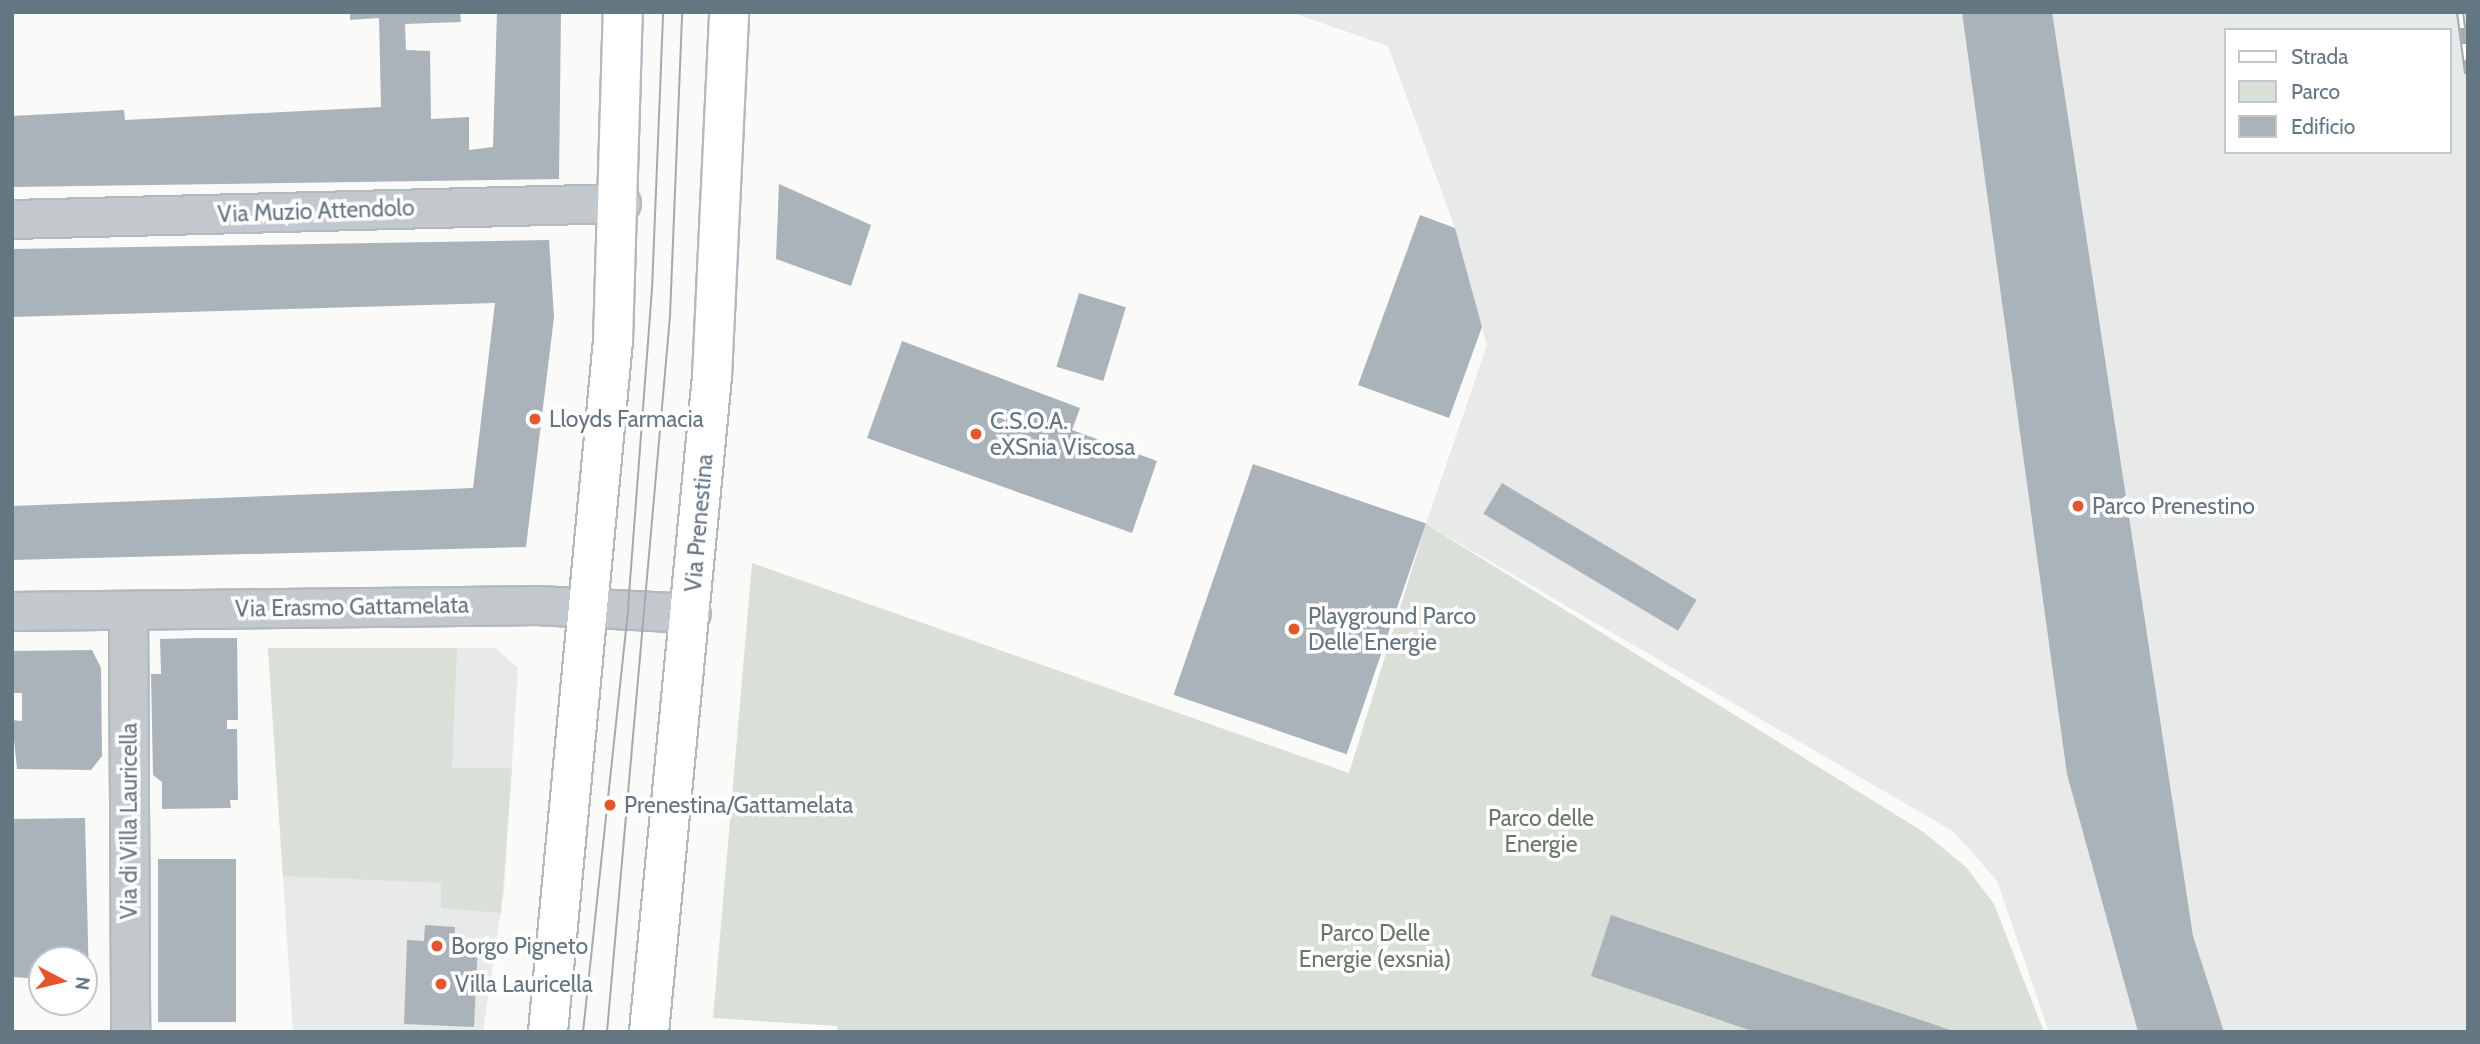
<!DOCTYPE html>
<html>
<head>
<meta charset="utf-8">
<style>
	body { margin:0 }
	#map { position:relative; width:2480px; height:1044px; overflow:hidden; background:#fafaf8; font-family:Cabin,sans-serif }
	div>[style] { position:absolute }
	.built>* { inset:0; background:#e8e9e9 }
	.green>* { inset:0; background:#dadfd7 }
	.building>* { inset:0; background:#aab3b9; transform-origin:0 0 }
	.roads { filter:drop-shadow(2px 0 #b3babf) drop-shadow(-2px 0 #b3babf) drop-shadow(0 2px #b3babf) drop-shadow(0 -2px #b3babf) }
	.street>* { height:37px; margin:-18.5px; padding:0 18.5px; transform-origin:18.5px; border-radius:18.5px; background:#c3c8cc }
	.secondary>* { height:38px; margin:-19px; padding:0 19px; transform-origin:19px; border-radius:19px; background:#fff }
	.tram>* { height:2px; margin:-1px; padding:0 1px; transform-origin:1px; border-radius:1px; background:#a2aab0 }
	.rail>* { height:8px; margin-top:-4px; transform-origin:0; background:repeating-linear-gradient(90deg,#fff 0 16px,#a2aab0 0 32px); box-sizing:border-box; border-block:2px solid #a2aab0 }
	.dots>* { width:19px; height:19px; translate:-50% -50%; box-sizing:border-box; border:4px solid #fff; border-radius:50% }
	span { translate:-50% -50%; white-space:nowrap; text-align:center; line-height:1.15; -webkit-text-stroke:7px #fff; paint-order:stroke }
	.street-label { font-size:23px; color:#657683 }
	.poi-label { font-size:23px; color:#657683 }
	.left { translate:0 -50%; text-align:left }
	.park-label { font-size:23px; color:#687a64 }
	.frame { position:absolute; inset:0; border:14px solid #657683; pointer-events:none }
	.legend { position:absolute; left:2224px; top:28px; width:228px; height:126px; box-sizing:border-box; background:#fff; border:2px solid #c1c8cd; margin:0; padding:9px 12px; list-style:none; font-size:21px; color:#657683 }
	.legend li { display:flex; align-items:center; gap:14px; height:35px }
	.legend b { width:35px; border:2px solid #c1c8cd }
	.north { position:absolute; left:28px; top:946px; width:70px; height:70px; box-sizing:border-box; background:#fff; border:2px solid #c1c8cd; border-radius:50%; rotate:97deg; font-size:19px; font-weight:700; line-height:28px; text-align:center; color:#657683 }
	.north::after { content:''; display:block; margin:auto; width:24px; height:32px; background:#e4572e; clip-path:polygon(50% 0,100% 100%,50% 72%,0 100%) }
</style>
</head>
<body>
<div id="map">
	<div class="built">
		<div style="clip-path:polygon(evenodd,1290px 12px,2468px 12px,2468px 1032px,2049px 1032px,1997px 881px,1954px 832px,1426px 524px,1487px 345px,1482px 327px,1455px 228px,1388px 46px,1290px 12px,2226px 30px,2450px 30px,2450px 152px,2226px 152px,2226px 30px)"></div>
		<div style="clip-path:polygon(268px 648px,495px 648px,518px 668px,504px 890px,483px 1032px,293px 1032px)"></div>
	</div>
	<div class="green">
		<div style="clip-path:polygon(1426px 524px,1922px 831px,1966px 867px,1994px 904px,2044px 1032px,838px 1032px,837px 1026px,713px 1018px,752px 563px,1349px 773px)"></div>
		<div style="clip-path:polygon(268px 648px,457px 648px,452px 768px,512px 768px,501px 913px,441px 908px,441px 883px,283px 876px)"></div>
	</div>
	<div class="building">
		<div style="clip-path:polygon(350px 12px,460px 12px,461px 22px,405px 24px,406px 50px,430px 51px,431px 119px,469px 117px,469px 150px,493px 147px,497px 12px,561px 12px,559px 179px,12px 187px,12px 116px,124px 110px,125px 120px,381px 107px,379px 18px,350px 20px)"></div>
		<div style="clip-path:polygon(1962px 12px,2052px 12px,2193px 936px,2224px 1032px,2138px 1032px,2067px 774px)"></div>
		<div style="clip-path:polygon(779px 184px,871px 225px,851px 286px,776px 259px)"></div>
		<div style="clip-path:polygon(1420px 215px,1455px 228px,1482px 327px,1449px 418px,1358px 385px)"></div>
		<div style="clip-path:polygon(549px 240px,554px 317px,526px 547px,12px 560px,12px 506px,473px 488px,495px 303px,12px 317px,12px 249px)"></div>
		<div style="left:1079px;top:293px;width:49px;height:77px;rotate:17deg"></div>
		<div style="clip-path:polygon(902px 341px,1080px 408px,1072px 430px,1157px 461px,1132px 533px,867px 438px)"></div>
		<div style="left:1253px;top:464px;width:183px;height:244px;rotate:19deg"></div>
		<div style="left:1502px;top:483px;width:227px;height:36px;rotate:31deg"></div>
		<div style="clip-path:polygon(198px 638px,237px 638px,238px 720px,227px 720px,227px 729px,237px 729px,238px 800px,230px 800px,231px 808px,162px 809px,162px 782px,153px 775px,151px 674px,161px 674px,160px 639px)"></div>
		<div style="clip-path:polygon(92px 650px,101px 668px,102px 756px,91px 770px,17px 769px,12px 720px,22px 721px,22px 693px,12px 693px,12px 651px)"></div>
		<div style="clip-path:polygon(85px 818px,89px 982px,84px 960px,42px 960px,42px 979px,12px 977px,12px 819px)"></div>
		<div style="left:236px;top:859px;width:163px;height:78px;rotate:90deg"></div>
		<div style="clip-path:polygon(1611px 915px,1953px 1031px,1953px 1032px,1755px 1032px,1591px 976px)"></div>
		<div style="clip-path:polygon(425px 925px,455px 927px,454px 943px,478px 944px,474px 1027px,404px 1024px,407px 940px,424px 941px)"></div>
	</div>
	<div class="roads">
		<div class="street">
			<div style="left:12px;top:219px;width:609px;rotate:-1.5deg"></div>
			<div style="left:128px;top:610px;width:422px;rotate:89.7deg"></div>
			<div style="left:12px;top:611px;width:525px;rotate:-0.65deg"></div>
			<div style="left:537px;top:605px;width:154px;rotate:3deg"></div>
		</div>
		<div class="secondary">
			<div style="left:548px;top:1032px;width:694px;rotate:-84.63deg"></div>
			<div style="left:613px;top:341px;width:329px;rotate:-88.3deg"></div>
			<div style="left:649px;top:1032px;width:658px;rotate:-84.51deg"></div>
			<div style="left:712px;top:377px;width:365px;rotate:-87.3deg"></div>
		</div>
	</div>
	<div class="tram">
		<div style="left:583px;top:1032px;width:426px;rotate:-83.9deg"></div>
		<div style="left:628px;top:608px;width:319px;rotate:-85.7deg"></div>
		<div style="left:652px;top:290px;width:278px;rotate:-87.7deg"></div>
		<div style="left:607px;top:1032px;width:719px;rotate:-84.97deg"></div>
		<div style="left:670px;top:316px;width:304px;rotate:-87.7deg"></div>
	</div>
	<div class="rail">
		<div style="left:2460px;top:12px;width:62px;rotate:82.5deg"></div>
	</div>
	<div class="dots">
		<div style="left:535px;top:419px;background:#e4572e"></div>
		<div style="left:976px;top:434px;background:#e4572e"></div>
		<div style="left:2078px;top:506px;background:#e4572e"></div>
		<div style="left:1294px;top:629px;background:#e4572e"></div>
		<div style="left:610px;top:805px;background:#e4572e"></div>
		<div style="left:437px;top:946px;background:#e4572e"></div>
		<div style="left:441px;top:984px;background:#e4572e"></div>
	</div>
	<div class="street-label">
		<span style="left:316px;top:211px;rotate:-2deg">Via Muzio Attendolo</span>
		<span style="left:699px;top:523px;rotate:-85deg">Via Prenestina</span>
		<span style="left:352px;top:607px;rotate:-1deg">Via Erasmo Gattamelata</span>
		<span style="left:129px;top:821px;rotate:-90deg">Via di Villa Lauricella</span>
	</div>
	<div class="poi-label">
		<span class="left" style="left:549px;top:419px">Lloyds Farmacia</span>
		<span class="left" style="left:990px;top:434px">C.S.O.A.<br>eXSnia Viscosa</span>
		<span class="left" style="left:2092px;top:506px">Parco Prenestino</span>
		<span class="left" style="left:1308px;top:629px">Playground Parco<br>Delle Energie</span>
		<span class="left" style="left:624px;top:805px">Prenestina/Gattamelata</span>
		<span class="left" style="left:451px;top:946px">Borgo Pigneto</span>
		<span class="left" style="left:455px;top:984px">Villa Lauricella</span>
	</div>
	<div class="park-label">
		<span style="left:1541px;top:831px">Parco delle<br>Energie</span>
		<span style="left:1375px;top:946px">Parco Delle<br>Energie (exsnia)</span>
	</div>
	<div class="frame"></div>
	<ul class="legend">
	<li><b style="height:9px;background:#fff"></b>Strada</li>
	<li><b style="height:19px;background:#dadfd7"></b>Parco</li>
	<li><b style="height:19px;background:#aab3b9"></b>Edificio</li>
	</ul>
	<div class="north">N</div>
</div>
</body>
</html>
